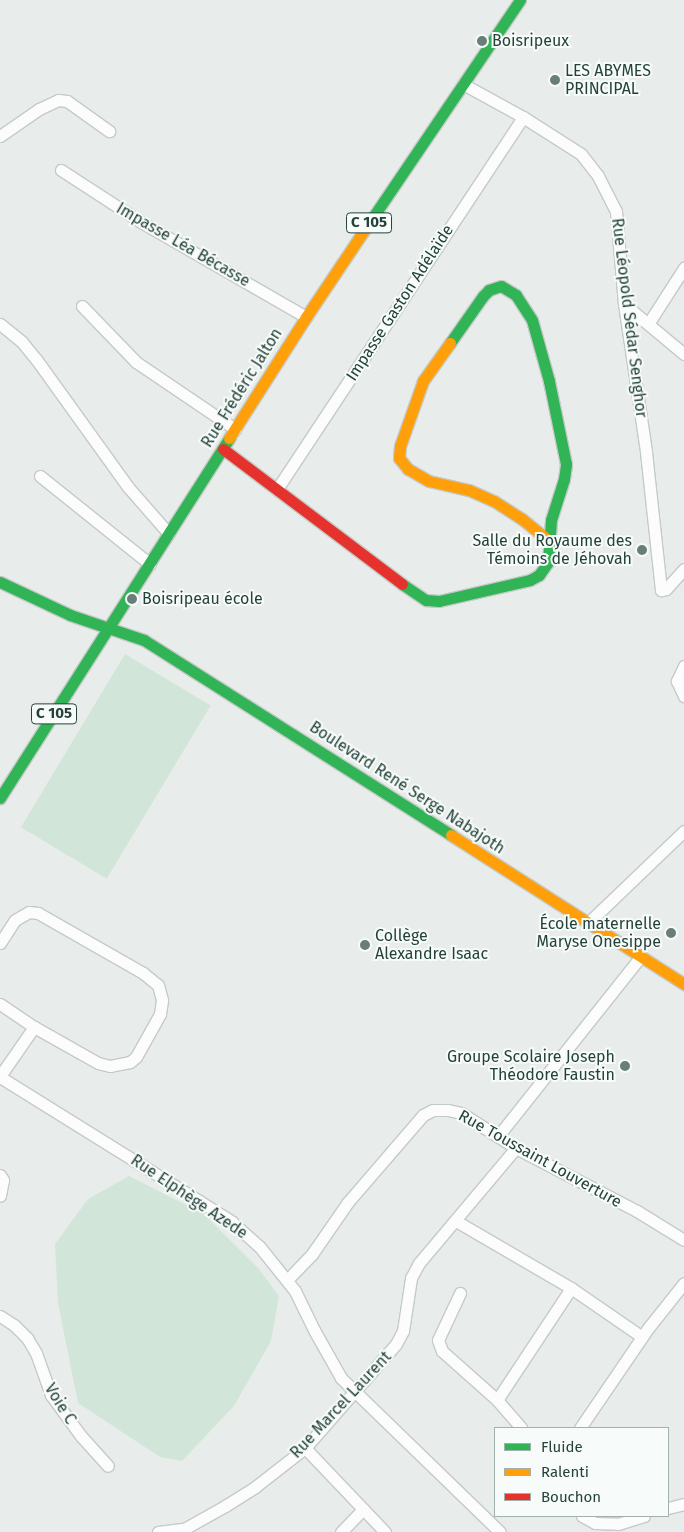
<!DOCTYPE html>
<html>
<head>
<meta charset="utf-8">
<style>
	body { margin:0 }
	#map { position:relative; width:684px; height:1532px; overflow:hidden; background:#e8edeb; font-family:"Fira Sans",sans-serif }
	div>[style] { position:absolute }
	.green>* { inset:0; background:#d1e6d8; transform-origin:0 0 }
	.roads { filter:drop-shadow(1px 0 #c5cac8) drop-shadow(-1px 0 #c5cac8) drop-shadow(0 1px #c5cac8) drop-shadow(0 -1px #c5cac8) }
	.street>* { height:11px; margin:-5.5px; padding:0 5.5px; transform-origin:5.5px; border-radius:5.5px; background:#fcfcfc }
	.fast>* { height:11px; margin:-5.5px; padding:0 5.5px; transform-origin:5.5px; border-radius:5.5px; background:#30b455 }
	.slow>* { height:11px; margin:-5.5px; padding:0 5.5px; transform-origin:5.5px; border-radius:5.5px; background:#ff9f0a }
	.jam>* { height:11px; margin:-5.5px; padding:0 5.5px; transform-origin:5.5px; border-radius:5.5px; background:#e5322d }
	.dots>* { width:14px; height:14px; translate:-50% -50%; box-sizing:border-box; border:2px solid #f7fbf9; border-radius:50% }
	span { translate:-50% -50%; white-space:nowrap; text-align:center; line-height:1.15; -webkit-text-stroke:4px #f7fbf9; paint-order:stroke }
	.shield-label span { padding:1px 4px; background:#f7fbf9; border:1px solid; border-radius:4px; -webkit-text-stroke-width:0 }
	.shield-label { font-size:15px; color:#24423a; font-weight:700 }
	.poi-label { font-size:16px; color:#24423a }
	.left { translate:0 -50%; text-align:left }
	.right { translate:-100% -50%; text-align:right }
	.street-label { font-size:16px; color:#24423a }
	.legend { position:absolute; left:494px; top:1427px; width:175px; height:90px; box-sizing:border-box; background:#f7fbf9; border:1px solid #a3b1ad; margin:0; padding:6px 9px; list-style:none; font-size:15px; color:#24423a }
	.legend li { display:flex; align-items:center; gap:10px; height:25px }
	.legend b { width:25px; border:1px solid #a3b1ad }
</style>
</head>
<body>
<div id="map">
	<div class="green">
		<div style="left:125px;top:654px;width:100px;height:202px;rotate:31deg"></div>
		<div style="clip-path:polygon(129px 1176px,204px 1214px,259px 1269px,279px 1296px,271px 1341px,234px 1406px,182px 1461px,160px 1457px,78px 1403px,58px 1303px,55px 1244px,88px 1199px)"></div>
	</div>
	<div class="roads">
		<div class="street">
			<div style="left:463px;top:84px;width:68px;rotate:28.8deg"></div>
			<div style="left:523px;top:117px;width:69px;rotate:32.5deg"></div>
			<div style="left:581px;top:154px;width:28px;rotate:52deg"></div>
			<div style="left:598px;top:176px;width:39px;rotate:63deg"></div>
			<div style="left:616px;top:211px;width:93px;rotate:85.1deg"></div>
			<div style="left:624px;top:304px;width:150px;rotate:81.5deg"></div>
			<div style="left:646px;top:452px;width:139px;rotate:83.8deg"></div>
			<div style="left:661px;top:590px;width:5px;rotate:-11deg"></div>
			<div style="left:666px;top:589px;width:27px;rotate:-48deg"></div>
			<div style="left:0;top:136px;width:47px;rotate:-34.7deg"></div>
			<div style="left:39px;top:109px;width:21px;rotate:-25deg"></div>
			<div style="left:58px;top:100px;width:9px;rotate:6deg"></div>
			<div style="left:67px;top:101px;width:52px;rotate:35.5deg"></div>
			<div style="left:61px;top:170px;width:95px;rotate:33deg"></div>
			<div style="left:141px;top:222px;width:190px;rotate:29.9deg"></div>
			<div style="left:624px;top:304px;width:78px;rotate:39.8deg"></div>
			<div style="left:82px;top:306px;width:78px;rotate:46deg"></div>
			<div style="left:136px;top:362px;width:120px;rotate:34.1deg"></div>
			<div style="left:0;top:324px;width:28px;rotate:39deg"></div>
			<div style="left:22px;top:342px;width:22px;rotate:51deg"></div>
			<div style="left:36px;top:359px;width:158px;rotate:54.3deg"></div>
			<div style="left:128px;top:487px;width:62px;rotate:48.9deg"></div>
			<div style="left:648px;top:324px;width:67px;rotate:-57.3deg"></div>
			<div style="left:40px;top:476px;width:141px;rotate:38.7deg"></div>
			<div style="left:277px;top:489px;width:446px;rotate:-56.5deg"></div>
			<div style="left:684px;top:666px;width:17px;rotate:115deg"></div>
			<div style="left:677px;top:681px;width:17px;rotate:65deg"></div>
			<div style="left:588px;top:923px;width:133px;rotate:-43.8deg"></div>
			<div style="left:0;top:943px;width:27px;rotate:-57deg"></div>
			<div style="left:15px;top:920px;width:16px;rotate:-30deg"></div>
			<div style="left:29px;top:912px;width:9px;rotate:6deg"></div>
			<div style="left:38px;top:913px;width:121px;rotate:29.7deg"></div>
			<div style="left:143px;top:973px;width:19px;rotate:39deg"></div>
			<div style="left:158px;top:985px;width:16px;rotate:75deg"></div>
			<div style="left:162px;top:1000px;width:14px;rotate:98deg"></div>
			<div style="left:160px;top:1014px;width:49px;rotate:119.2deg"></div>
			<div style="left:136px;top:1057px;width:8px;rotate:140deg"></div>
			<div style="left:130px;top:1062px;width:20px;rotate:169deg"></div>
			<div style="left:110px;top:1066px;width:12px;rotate:-166deg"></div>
			<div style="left:98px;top:1063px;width:73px;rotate:-150.6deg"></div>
			<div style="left:34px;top:1027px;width:41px;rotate:-145.9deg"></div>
			<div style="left:0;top:1076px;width:60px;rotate:-55.2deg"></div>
			<div style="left:0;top:1077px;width:234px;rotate:31.9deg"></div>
			<div style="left:199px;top:1201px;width:39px;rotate:32deg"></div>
			<div style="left:232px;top:1222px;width:36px;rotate:42deg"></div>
			<div style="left:259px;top:1246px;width:58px;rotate:51.3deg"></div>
			<div style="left:295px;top:1291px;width:43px;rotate:64deg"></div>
			<div style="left:314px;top:1330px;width:55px;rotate:60.6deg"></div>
			<div style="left:341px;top:1378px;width:221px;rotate:44.1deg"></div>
			<div style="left:498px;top:1136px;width:230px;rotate:-51.5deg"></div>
			<div style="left:0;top:1175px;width:6px;rotate:59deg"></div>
			<div style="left:3px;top:1180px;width:16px;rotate:101deg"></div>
			<div style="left:456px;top:1221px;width:133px;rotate:30.2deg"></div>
			<div style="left:571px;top:1288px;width:86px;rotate:34.6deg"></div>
			<div style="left:287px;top:1280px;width:36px;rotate:-46deg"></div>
			<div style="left:312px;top:1254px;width:63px;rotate:-55.3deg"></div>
			<div style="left:348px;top:1202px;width:115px;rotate:-49.2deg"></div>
			<div style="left:423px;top:1115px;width:11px;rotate:-27deg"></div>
			<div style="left:433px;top:1110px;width:15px"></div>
			<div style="left:448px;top:1110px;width:13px;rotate:13deg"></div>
			<div style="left:461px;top:1113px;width:65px;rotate:32.5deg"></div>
			<div style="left:516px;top:1148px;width:136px;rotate:27.5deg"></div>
			<div style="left:637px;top:1211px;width:55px;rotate:31.7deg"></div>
			<div style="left:460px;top:1293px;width:52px;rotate:115.1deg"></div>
			<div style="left:438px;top:1340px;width:12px;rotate:70deg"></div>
			<div style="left:442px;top:1351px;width:74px;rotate:41.7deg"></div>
			<div style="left:497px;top:1400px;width:37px;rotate:49deg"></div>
			<div style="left:0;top:1316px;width:17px;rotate:33deg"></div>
			<div style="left:14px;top:1325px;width:18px;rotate:45deg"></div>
			<div style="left:27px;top:1338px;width:17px;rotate:59deg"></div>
			<div style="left:36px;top:1353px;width:45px;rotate:70.3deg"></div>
			<div style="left:51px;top:1395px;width:51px;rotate:53.8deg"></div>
			<div style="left:81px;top:1436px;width:40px;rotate:48deg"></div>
			<div style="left:497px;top:1400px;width:134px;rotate:-56.5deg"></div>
			<div style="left:580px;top:1428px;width:122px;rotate:-55.7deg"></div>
			<div style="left:649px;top:1327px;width:56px;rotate:-51.5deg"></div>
			<div style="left:305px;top:1448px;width:116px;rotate:46.4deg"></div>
			<div style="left:668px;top:1508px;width:16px;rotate:-14deg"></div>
			<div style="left:582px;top:1516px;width:15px;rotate:28deg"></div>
			<div style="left:595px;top:1523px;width:23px;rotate:2deg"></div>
			<div style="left:618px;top:1524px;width:27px;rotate:-17deg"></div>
			<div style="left:158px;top:1532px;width:26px;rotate:-7deg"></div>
			<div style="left:184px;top:1529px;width:47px;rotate:-29.3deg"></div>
			<div style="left:225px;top:1506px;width:36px;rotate:-32deg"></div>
			<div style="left:255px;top:1487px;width:63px;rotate:-38deg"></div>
			<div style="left:305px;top:1448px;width:138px;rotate:-48.8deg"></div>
			<div style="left:396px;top:1344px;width:15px;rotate:-62deg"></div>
			<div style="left:403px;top:1331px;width:54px;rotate:-81.4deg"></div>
			<div style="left:411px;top:1278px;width:17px;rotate:-62deg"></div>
			<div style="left:419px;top:1263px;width:150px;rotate:-49.9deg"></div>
			<div style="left:341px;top:1532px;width:32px;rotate:-46deg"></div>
		</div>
		<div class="fast">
			<div style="left:371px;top:220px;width:266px;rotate:-55.9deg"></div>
			<div style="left:0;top:582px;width:77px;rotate:25.2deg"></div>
			<div style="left:70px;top:615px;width:78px;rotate:18.7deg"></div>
			<div style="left:144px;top:640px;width:364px;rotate:32.4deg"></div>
			<div style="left:402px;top:584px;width:29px;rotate:34deg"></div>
			<div style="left:426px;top:600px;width:13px;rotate:4deg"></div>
			<div style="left:439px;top:601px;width:93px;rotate:-13deg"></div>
			<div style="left:530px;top:580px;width:10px;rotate:-29deg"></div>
			<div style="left:539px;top:575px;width:16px;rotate:-55deg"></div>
			<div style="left:548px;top:562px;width:42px;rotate:-85.9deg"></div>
			<div style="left:551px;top:520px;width:43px;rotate:-72.4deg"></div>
			<div style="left:564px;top:479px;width:15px;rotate:-82deg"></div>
			<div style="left:566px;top:464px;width:85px;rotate:-101.6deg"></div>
			<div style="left:549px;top:381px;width:63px;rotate:-105.6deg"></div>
			<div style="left:532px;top:320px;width:30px;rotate:-123deg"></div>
			<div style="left:516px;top:295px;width:17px;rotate:-149deg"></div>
			<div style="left:501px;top:286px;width:13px;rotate:162deg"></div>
			<div style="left:489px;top:290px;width:8px;rotate:135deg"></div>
			<div style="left:483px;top:296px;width:57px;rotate:125.1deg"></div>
			<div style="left:0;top:798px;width:427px;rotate:-57.5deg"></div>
		</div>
		<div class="slow">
			<div style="left:450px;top:343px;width:47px;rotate:125.4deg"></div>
			<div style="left:423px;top:381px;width:69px;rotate:109.5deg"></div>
			<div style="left:400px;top:446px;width:12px;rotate:95deg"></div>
			<div style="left:399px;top:458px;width:14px;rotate:51deg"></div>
			<div style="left:408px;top:469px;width:24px;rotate:30deg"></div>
			<div style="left:429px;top:481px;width:41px;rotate:12.7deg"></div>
			<div style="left:469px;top:490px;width:27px;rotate:24deg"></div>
			<div style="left:494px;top:501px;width:33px;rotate:33deg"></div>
			<div style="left:522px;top:519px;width:35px;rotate:39deg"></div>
			<div style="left:229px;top:438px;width:143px;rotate:-57.5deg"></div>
			<div style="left:306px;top:317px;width:117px;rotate:-56.2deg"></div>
			<div style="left:451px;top:835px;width:277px;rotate:32.6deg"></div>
		</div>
		<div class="jam">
			<div style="left:223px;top:449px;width:224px;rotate:37deg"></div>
		</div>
	</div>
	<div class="dots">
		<div style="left:482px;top:41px;background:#697e78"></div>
		<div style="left:555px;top:80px;background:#697e78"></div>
		<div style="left:642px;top:550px;background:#697e78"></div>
		<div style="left:132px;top:599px;background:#697e78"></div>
		<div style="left:671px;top:933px;background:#697e78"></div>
		<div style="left:365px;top:945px;background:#697e78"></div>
		<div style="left:625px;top:1066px;background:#697e78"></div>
	</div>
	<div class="shield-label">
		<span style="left:369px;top:223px">C 105</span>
		<span style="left:54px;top:714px">C 105</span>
	</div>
	<div class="poi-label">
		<span class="left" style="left:492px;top:41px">Boisripeux</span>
		<span class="left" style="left:565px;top:80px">LES ABYMES<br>PRINCIPAL</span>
		<span class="right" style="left:632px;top:550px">Salle du Royaume des<br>Témoins de Jéhovah</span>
		<span class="left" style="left:142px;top:599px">Boisripeau école</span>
		<span class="right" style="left:661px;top:933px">École maternelle<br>Maryse Onesippe</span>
		<span class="left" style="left:375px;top:945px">Collège<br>Alexandre Isaac</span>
		<span class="right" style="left:615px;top:1066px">Groupe Scolaire Joseph<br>Théodore Faustin</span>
	</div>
	<div class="street-label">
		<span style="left:183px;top:245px;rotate:30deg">Impasse Léa Bécasse</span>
		<span style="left:400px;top:303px;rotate:-57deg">Impasse Gaston Adélaïde</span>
		<span style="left:629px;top:318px;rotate:83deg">Rue Léopold Sédar Senghor</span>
		<span style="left:242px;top:388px;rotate:-58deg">Rue Frédéric Jalton</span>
		<span style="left:407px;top:788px;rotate:33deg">Boulevard René Serge Nabajoth</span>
		<span style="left:540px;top:1159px;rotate:29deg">Rue Toussaint Louverture</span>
		<span style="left:189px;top:1197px;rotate:34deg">Rue Elphège Azede</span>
		<span style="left:60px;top:1404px;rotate:58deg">Voie C</span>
		<span style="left:341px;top:1405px;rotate:-47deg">Rue Marcel Laurent</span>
	</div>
	<ul class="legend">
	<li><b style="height:6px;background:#30b455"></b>Fluide</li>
	<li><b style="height:6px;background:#ff9f0a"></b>Ralenti</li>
	<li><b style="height:6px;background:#e5322d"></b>Bouchon</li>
	</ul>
</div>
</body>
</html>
